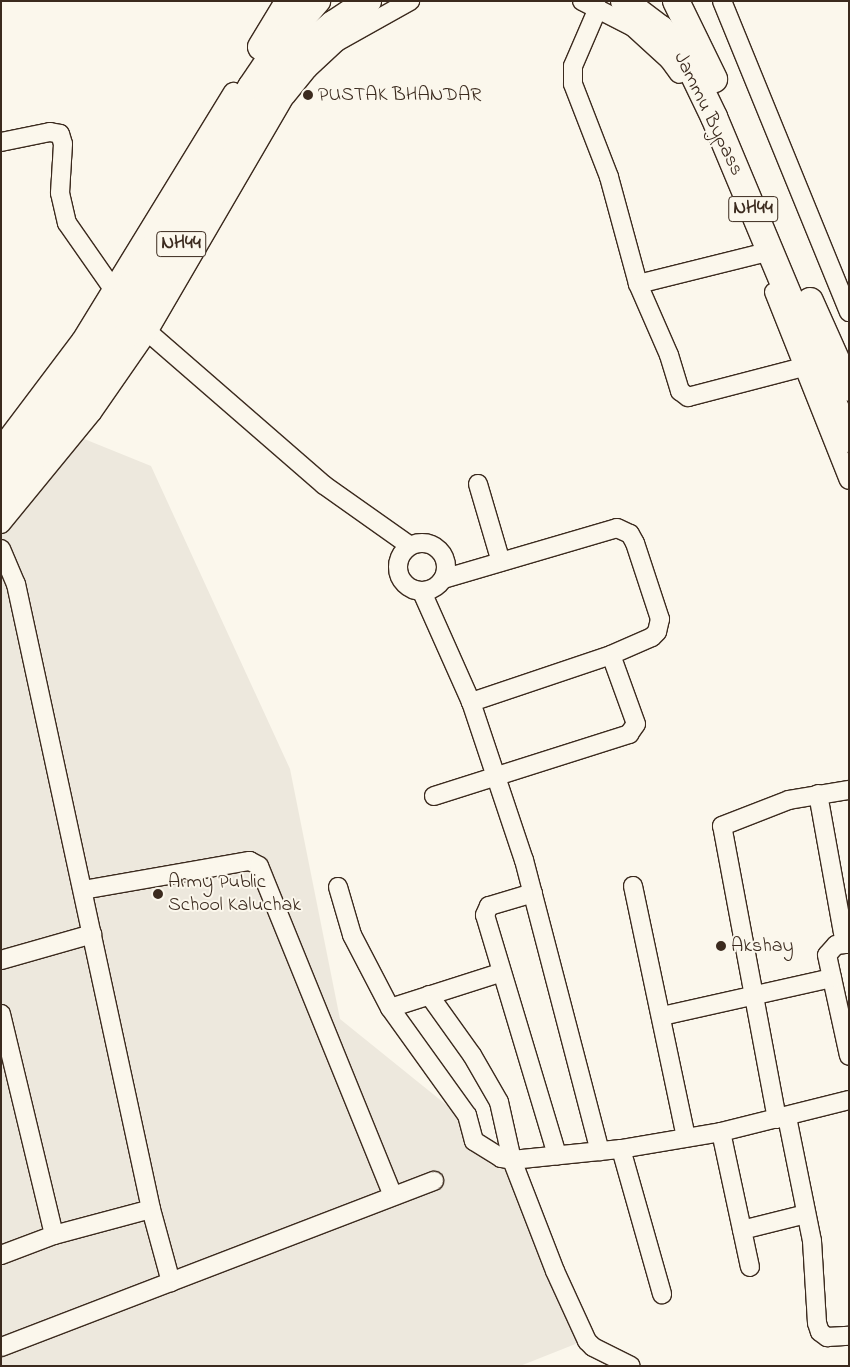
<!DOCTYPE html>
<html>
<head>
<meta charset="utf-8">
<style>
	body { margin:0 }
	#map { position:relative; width:850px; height:1367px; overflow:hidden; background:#fbf7ec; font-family:"Indie Flower",sans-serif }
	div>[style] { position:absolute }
	.built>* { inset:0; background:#ede8dd }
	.roads { filter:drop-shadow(1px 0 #3b2a1e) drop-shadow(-1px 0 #3b2a1e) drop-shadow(0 1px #3b2a1e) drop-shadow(0 -1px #3b2a1e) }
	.minor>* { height:18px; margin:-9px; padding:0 9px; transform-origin:9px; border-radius:9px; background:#fbf7ec }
	.minor>.ring { margin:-9px; padding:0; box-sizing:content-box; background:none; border:18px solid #fbf7ec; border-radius:50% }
	.highway>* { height:26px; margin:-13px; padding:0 13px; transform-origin:13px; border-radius:13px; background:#fbf7ec }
	.dots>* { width:14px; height:14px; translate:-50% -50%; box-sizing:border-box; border:2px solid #fbf7ec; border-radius:50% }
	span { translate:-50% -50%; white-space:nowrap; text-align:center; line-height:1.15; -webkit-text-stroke:4px #fbf7ec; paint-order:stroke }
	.shield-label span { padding:1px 4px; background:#fbf7ec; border:1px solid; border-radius:4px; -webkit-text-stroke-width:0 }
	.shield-label { font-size:19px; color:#3b2a1e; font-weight:700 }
	.poi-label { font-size:20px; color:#3b2a1e }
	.left { translate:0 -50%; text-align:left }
	.street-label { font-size:20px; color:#3b2a1e }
	.frame { position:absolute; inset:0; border:2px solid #3b2a1e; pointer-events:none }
</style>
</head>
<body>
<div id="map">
	<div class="built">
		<div style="clip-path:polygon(67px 432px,151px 466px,290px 769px,340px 1019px,506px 1153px,578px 1343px,520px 1366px,1px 1366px,1px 509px)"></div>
	</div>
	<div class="roads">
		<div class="minor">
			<div style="left:582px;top:1px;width:57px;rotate:27deg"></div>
			<div style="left:633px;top:27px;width:49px;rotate:42.5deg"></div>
			<div style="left:669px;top:60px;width:17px;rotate:54deg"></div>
			<div style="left:722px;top:1px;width:336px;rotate:67.8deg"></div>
			<div style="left:598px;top:8px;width:63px;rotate:113.3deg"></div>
			<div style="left:573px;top:66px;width:18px;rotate:90deg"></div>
			<div style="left:573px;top:84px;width:100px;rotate:68.8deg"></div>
			<div style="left:609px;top:177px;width:111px;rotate:74.8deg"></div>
			<div style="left:638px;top:284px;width:77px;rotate:66.4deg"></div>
			<div style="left:669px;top:355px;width:38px;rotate:73deg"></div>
			<div style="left:680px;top:391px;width:10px;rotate:37deg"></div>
			<div style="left:688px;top:397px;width:119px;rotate:-14.6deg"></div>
			<div style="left:286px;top:96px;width:35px;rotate:-51deg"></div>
			<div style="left:308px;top:69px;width:40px;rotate:-43deg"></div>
			<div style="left:337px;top:42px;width:84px;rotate:-29.3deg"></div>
			<div style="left:1px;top:142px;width:50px;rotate:-11.5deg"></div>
			<div style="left:50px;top:132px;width:10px;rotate:11deg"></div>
			<div style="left:60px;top:134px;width:10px;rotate:73deg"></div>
			<div style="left:63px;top:144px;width:49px;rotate:93.5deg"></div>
			<div style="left:60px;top:193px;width:31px;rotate:77deg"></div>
			<div style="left:67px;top:223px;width:80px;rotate:55.1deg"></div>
			<div style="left:638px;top:284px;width:125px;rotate:-13.9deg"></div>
			<div style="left:774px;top:292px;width:202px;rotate:68.3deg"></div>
			<div style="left:148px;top:332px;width:233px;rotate:41deg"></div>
			<div style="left:324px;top:485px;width:105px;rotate:35.3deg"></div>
			<div style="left:1px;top:446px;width:133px;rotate:-53deg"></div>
			<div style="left:81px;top:340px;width:291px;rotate:-58.5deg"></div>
			<div style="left:478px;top:484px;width:81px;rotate:73.6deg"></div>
			<div style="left:1px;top:524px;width:144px;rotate:-50.7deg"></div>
			<div style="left:92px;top:413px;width:98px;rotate:-55.3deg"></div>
			<div style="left:148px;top:332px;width:272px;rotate:-59.8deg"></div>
			<div class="ring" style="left:398px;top:543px;width:30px;height:30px"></div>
			<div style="left:1px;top:549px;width:38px;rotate:67deg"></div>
			<div style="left:16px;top:584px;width:639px;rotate:77.81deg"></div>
			<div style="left:151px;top:1209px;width:76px;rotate:74.7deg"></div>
			<div style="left:443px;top:579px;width:181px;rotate:-16.3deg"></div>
			<div style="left:617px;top:528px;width:14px;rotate:25deg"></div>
			<div style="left:630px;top:534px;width:10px;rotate:61deg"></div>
			<div style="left:635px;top:543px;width:80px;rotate:71.8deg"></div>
			<div style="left:660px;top:619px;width:13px;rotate:103deg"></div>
			<div style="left:657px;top:632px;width:7px;rotate:135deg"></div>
			<div style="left:652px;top:637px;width:45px;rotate:156.3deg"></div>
			<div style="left:611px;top:655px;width:148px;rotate:161.4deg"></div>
			<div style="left:422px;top:592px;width:120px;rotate:66deg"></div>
			<div style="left:471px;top:702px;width:167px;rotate:71.5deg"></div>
			<div style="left:524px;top:860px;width:301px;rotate:75.4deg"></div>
			<div style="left:818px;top:794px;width:152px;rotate:79.8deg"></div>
			<div style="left:845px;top:944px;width:4px"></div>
			<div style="left:434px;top:796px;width:205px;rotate:-17.6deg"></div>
			<div style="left:629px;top:734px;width:12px;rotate:-55deg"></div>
			<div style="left:636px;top:724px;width:73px;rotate:-109.9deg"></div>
			<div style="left:633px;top:886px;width:257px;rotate:78.1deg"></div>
			<div style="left:338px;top:887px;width:50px;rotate:73.7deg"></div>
			<div style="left:352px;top:935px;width:82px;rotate:62.5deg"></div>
			<div style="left:390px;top:1008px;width:115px;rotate:-17.7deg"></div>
			<div style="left:83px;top:890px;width:169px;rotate:-9.9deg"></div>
			<div style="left:250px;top:861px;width:10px;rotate:29deg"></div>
			<div style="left:259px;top:866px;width:356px;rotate:67.9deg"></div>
			<div style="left:533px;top:893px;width:46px;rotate:163.5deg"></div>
			<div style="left:489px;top:906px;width:10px;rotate:114deg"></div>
			<div style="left:485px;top:915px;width:251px;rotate:73.3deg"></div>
			<div style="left:845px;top:944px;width:9px;rotate:174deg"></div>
			<div style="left:836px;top:945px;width:13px;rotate:132deg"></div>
			<div style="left:827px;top:955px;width:103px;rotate:77.7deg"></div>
			<div style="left:1px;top:960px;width:95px;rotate:-15.9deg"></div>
			<div style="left:429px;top:995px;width:74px;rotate:54.4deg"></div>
			<div style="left:472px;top:1055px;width:54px;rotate:60.1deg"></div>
			<div style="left:499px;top:1102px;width:59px;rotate:77.4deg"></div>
			<div style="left:512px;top:1160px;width:110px;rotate:-5.8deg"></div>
			<div style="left:621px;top:1149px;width:101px;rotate:-9.6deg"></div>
			<div style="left:721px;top:1132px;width:132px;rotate:-14deg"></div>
			<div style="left:390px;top:1008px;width:132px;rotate:54.3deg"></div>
			<div style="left:467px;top:1115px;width:27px;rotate:75deg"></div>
			<div style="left:474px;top:1141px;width:32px;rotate:32deg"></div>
			<div style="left:501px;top:1158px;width:11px;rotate:10deg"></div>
			<div style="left:512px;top:1160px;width:119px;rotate:68.8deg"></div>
			<div style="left:555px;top:1271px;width:77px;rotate:65.4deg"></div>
			<div style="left:587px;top:1341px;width:8px;rotate:45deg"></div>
			<div style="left:593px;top:1347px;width:42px;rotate:26.6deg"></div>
			<div style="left:1px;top:1014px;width:227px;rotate:76.5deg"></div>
			<div style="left:662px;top:1016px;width:174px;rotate:-12.6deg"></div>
			<div style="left:787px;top:1117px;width:126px;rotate:78.6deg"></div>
			<div style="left:812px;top:1241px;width:82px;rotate:86.5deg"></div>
			<div style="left:817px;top:1323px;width:9px;rotate:72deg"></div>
			<div style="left:820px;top:1332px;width:9px;rotate:36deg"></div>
			<div style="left:827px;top:1337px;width:22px;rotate:-3deg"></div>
			<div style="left:777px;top:1119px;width:298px;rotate:-100.6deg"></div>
			<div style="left:722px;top:826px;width:72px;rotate:-21.2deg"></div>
			<div style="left:789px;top:800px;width:61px;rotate:-9.5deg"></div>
			<div style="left:721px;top:1132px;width:138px;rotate:77.9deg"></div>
			<div style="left:621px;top:1149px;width:151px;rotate:74.2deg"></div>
			<div style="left:742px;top:1230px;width:66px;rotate:-14deg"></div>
			<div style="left:1px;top:1255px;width:57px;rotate:-20.7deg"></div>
			<div style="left:54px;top:1235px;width:100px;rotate:-15deg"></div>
			<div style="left:1px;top:1347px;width:464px;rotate:-21deg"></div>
		</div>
		<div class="highway">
			<div style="left:624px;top:1px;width:46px;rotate:37.1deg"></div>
			<div style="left:661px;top:29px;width:46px;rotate:52.1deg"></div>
			<div style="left:689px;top:65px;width:58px;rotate:64.3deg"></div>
			<div style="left:714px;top:117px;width:349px;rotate:67.3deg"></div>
			<div style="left:676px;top:1px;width:87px;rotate:64deg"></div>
			<div style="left:261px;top:47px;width:54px;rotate:-58.7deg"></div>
			<div style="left:810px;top:301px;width:95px;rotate:65.9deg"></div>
			<div style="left:1px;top:469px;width:135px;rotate:-51.9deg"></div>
			<div style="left:84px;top:363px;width:323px;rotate:-58.8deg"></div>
			<div style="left:251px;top:87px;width:57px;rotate:-55.8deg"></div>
			<div style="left:283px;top:40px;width:52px;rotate:-48.9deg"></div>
			<div style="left:1px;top:497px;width:96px;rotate:-49.7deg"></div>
			<div style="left:63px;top:424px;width:108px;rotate:-54.4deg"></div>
			<div style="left:126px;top:336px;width:327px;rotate:-58.9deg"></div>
			<div style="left:295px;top:56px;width:50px;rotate:-40.1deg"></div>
			<div style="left:333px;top:24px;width:42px;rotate:-33.3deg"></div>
		</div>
	</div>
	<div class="dots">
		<div style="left:308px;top:95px;background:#3b2a1e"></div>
		<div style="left:158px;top:894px;background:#3b2a1e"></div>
		<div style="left:721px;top:946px;background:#3b2a1e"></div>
	</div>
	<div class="shield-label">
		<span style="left:753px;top:209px">NH44</span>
		<span style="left:181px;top:244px">NH44</span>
	</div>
	<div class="poi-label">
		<span class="left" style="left:318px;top:95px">PUSTAK BHANDAR</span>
		<span class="left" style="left:168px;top:894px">Army Public<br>School Kaluchak</span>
		<span class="left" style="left:731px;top:946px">Akshay</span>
	</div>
	<div class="street-label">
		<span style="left:708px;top:114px;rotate:64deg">Jammu Bypass</span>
	</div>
	<div class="frame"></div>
</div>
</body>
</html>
